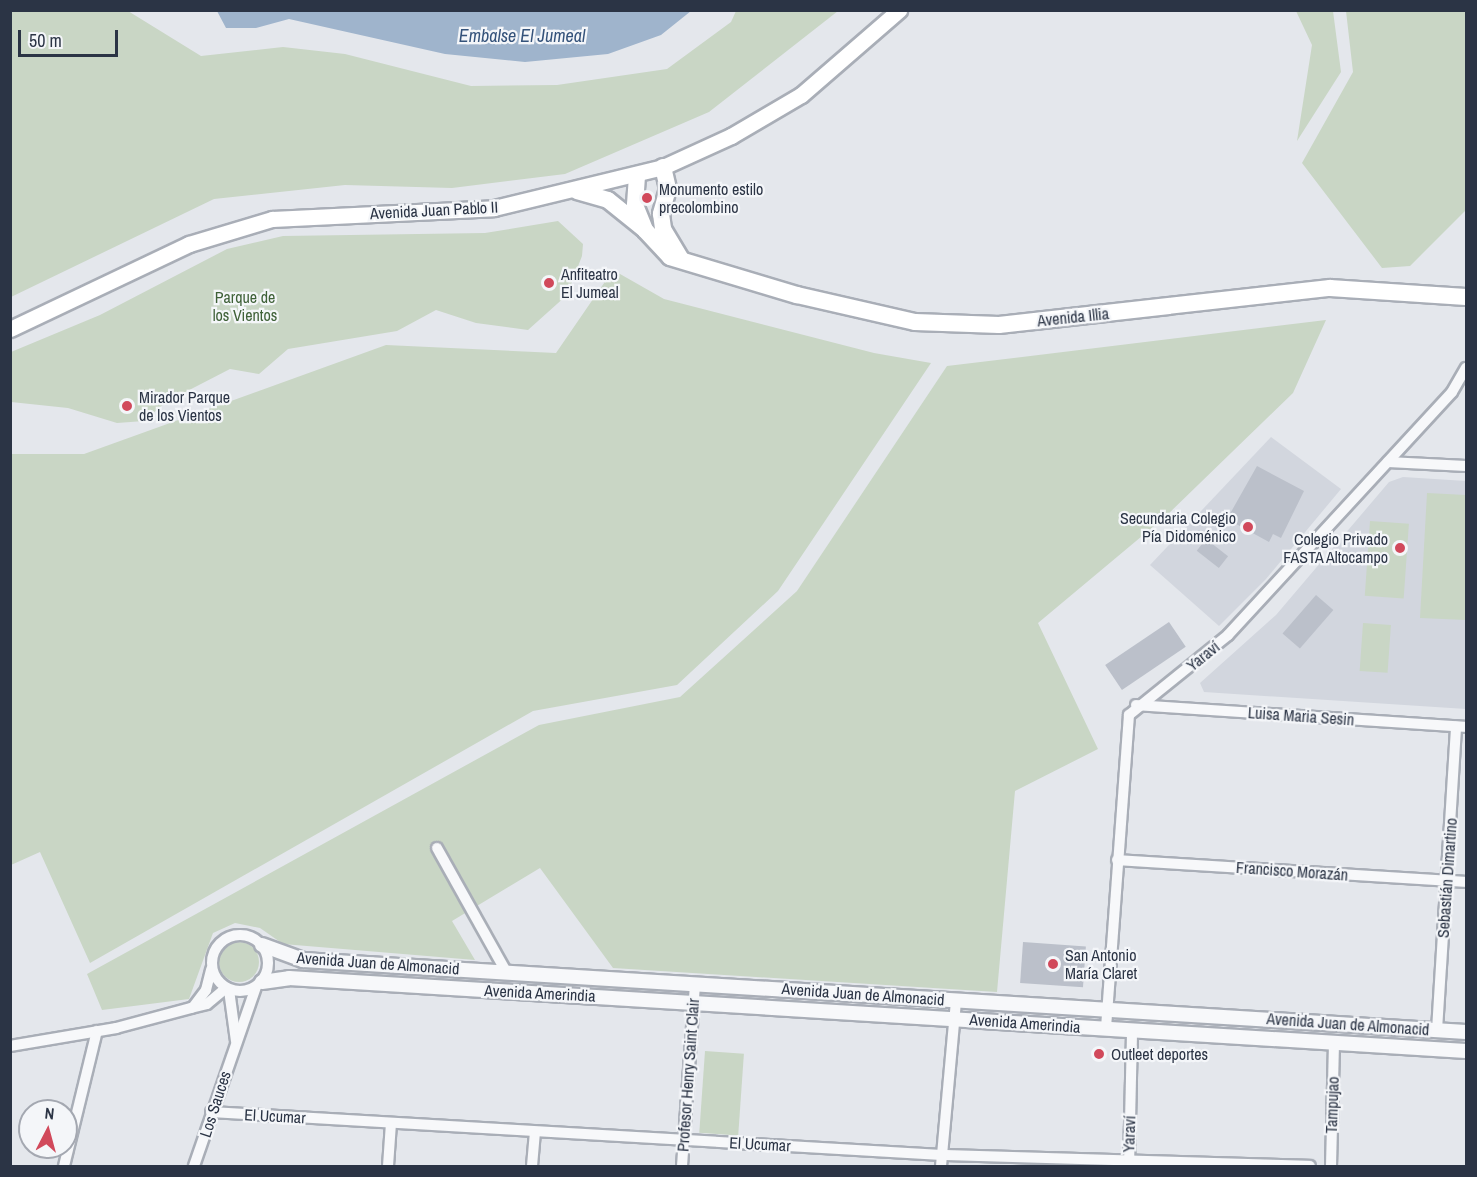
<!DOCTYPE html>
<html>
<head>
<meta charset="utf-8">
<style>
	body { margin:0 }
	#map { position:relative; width:1477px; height:1177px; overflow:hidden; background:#e4e7ec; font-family:"Archivo Narrow",sans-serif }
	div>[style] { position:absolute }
	.built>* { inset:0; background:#d2d6de }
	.green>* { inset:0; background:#c9d6c5; transform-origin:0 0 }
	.round { border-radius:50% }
	.water>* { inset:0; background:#9fb4cc }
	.building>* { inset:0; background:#bbc0ca; transform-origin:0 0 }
	.roads { filter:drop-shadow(2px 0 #a9aeb7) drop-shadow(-2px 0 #a9aeb7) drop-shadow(0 2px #a9aeb7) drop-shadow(0 -2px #a9aeb7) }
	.minor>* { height:10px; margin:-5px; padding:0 5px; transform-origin:5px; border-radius:5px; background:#f7f8fa }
	.minor>.ring { margin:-5px; padding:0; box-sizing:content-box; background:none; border:10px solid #f7f8fa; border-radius:50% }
	.tertiary>* { height:14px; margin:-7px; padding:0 7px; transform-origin:7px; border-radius:7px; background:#f7f8fa }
	.secondary>* { height:15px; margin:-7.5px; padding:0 7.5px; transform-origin:7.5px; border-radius:7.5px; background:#fff }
	.primary>* { height:16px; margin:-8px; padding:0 8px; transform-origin:8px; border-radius:8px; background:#fff }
	.dots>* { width:16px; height:16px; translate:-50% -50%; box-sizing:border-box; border:3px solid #f4f6f9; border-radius:50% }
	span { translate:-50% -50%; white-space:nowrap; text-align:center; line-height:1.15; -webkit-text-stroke:4.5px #f4f6f9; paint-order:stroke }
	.poi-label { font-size:16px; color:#2b3445 }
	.left { translate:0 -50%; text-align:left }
	.right { translate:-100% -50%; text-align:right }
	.street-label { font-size:16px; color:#2b3445 }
	.park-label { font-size:16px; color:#3f6138 }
	.water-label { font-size:18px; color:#34527a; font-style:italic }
	.frame { position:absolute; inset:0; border:12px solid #2b3445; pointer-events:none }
	.north { position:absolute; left:18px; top:1099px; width:60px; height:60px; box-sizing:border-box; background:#f4f6f9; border:2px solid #a4a8b1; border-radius:50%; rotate:6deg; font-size:16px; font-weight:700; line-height:24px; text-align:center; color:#2b3445 }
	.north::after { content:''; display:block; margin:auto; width:21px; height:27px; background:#d1495b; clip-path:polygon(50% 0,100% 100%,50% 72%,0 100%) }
	.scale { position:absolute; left:18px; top:30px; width:100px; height:27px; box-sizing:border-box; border:3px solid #2b3445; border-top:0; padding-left:8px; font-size:18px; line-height:21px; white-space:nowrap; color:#2b3445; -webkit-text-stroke:4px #f4f6f9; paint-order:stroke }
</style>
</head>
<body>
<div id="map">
	<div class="built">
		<div style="clip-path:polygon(1271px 437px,1341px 489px,1266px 579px,1219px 626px,1150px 565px)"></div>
		<div style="clip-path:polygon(1403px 477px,1466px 481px,1466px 709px,1204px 692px,1200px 683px,1276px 615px,1389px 482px)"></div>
	</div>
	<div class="green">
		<div style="clip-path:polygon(11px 10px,128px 11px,201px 56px,283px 47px,345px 54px,471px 86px,557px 85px,667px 69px,731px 22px,736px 11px,838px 11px,709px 112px,565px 174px,452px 188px,345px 185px,214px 199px,11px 297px)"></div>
		<div style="clip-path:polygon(1296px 11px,1333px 11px,1341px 72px,1297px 141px,1312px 45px)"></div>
		<div style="clip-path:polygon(1346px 11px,1466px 11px,1466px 210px,1410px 266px,1382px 268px,1302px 163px,1353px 72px)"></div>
		<div style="clip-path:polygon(558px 221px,583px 244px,582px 256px,567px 295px,528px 330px,476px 323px,436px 310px,397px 331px,288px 349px,259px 374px,230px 369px,166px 402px,144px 421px,117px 423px,68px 408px,11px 402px,11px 352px,100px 315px,227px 249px,283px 236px,485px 233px)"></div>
		<div style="clip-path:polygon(613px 270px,664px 299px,874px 353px,931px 363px,778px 591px,677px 685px,533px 711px,90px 963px,40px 852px,11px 865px,11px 454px,84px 454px,386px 345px,556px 353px)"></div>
		<div style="clip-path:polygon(1326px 320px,1293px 393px,1166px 516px,1038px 623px,1098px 749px,1015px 791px,997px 992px,613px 968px,540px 868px,452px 921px,475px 960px,283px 944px,260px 928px,235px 923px,213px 933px,189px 999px,102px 1010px,87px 974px,539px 725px,680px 697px,797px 591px,947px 366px)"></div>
		<div style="clip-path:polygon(1427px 493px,1466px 495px,1466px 620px,1420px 618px)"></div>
		<div style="left:1370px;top:521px;width:39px;height:75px;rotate:4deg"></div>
		<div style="left:1363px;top:623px;width:28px;height:48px;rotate:4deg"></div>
		<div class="round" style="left:219px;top:942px;width:40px;height:40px"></div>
		<div style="left:705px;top:1051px;width:39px;height:82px;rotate:4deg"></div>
	</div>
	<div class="water">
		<div style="clip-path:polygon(217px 11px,691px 11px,661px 35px,608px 54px,525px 62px,445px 54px,289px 19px,256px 28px,226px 28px)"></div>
	</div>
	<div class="building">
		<div style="clip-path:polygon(1257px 466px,1304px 491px,1281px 538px,1273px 534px,1269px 542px,1227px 519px)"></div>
		<div style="left:1206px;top:539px;width:28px;height:15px;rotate:38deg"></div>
		<div style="left:1316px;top:595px;width:23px;height:51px;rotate:41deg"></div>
		<div style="left:1169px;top:622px;width:30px;height:77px;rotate:56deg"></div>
		<div style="left:1023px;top:942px;width:63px;height:41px;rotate:4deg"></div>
	</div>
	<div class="roads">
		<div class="minor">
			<div style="left:1388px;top:462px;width:78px;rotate:2.9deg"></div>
			<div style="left:1136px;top:705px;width:331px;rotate:3.8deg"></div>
			<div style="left:437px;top:848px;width:143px;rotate:60.8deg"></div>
			<div style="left:1117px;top:860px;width:350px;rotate:3.6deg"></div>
			<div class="ring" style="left:212px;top:935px;width:46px;height:46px"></div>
			<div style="left:229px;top:990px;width:51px;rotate:82.2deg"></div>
			<div style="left:194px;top:1006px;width:20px;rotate:-53deg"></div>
			<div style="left:206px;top:990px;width:21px;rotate:-76deg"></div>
			<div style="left:1106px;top:1028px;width:314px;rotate:-85.8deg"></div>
			<div style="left:1129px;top:715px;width:127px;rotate:-38.9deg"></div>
			<div style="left:1228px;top:635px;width:330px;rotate:-47.3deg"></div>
			<div style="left:1452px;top:392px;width:28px;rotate:-60deg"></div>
			<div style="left:1437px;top:1030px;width:304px;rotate:-86.4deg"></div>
			<div style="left:10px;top:1046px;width:108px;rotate:-9.6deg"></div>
			<div style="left:116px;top:1028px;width:78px;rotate:-14.9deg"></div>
			<div style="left:191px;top:1008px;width:16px;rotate:-14deg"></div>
			<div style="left:207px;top:1004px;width:25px;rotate:-40deg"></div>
			<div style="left:211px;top:1112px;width:732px;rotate:3.37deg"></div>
			<div style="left:942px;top:1155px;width:368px;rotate:1.7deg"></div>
			<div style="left:64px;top:1166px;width:139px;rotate:-76.3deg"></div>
			<div style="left:194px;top:1166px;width:189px;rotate:-70.9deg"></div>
			<div style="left:388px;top:1166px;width:43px;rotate:-86deg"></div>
			<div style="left:532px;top:1166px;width:34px;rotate:-85deg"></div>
			<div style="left:682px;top:1166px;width:182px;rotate:-85.9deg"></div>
			<div style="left:941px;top:1166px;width:167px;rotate:-84.8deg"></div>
			<div style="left:1129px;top:1166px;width:136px;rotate:-88.7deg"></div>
			<div style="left:1331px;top:1166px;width:123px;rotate:-88.6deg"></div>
		</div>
		<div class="tertiary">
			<div style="left:262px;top:945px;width:44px;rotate:20.1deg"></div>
			<div style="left:303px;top:960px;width:1165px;rotate:3.54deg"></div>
			<div style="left:262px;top:982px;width:27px;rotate:-8deg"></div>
			<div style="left:289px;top:978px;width:1179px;rotate:3.55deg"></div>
		</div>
		<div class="secondary">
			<div style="left:10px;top:329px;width:198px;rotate:-25.4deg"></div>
			<div style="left:189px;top:244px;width:87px;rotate:-16.8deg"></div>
			<div style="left:272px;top:219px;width:222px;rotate:-2.8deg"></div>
			<div style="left:494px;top:208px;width:174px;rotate:-13.6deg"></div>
			<div style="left:663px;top:167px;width:75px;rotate:-24.5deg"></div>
			<div style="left:731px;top:136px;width:81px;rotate:-30.4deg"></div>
			<div style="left:801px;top:95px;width:130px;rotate:-40.9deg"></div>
		</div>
		<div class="primary">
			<div style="left:663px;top:167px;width:23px;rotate:77deg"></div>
			<div style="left:668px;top:189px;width:26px;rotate:106deg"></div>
			<div style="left:661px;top:214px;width:15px;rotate:82deg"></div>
			<div style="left:663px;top:229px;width:35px;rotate:59deg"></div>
			<div style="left:637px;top:176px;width:29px;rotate:94deg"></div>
			<div style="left:635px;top:205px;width:27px;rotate:68deg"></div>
			<div style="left:645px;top:230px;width:37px;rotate:47deg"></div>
			<div style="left:670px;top:257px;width:133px;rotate:16.7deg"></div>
			<div style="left:797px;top:295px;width:121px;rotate:12.9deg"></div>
			<div style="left:915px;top:322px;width:84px;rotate:2deg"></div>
			<div style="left:999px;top:325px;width:333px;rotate:-6.4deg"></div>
			<div style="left:1330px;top:288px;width:136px;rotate:3.8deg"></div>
			<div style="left:577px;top:191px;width:32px;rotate:16deg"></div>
			<div style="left:608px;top:200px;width:45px;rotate:38.7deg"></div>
		</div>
	</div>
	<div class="dots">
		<div style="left:647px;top:198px;background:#d1495b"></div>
		<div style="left:549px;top:283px;background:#d1495b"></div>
		<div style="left:127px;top:406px;background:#d1495b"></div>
		<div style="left:1248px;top:527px;background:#d1495b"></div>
		<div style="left:1400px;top:548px;background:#d1495b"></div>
		<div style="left:1053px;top:964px;background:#d1495b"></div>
		<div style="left:1099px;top:1054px;background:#d1495b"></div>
	</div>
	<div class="poi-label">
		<span class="left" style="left:659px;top:198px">Monumento estilo<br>precolombino</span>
		<span class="left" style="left:561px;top:283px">Anfiteatro<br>El Jumeal</span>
		<span class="left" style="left:139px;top:406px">Mirador Parque<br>de los Vientos</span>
		<span class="right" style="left:1236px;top:527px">Secundaria Colegio<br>Pía Didoménico</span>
		<span class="right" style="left:1388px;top:548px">Colegio Privado<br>FASTA Altocampo</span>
		<span class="left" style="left:1065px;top:964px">San Antonio<br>María Claret</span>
		<span class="left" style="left:1111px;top:1054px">Outleet deportes</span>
	</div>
	<div class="street-label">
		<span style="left:434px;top:210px;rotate:-3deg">Avenida Juan Pablo II</span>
		<span style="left:1073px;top:317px;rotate:-6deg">Avenida Illia</span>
		<span style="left:1203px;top:656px;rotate:-39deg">Yaraví</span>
		<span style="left:1301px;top:716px;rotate:4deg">Luisa Maria Sesin</span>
		<span style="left:1292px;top:871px;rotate:4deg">Francisco Morazán</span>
		<span style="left:1447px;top:878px;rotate:-86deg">Sebastián Dimartino</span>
		<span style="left:378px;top:963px;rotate:4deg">Avenida Juan de Almonacid</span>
		<span style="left:540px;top:993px;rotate:3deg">Avenida Amerindia</span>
		<span style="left:863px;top:994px;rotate:4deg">Avenida Juan de Almonacid</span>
		<span style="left:1025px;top:1023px;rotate:4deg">Avenida Amerindia</span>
		<span style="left:1348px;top:1024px;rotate:4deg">Avenida Juan de Almonacid</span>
		<span style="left:688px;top:1075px;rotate:-86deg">Profesor Henry Saint Clair</span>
		<span style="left:215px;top:1104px;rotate:-72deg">Los Sauces</span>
		<span style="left:1332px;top:1105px;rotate:-88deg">Tampujao</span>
		<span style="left:275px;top:1116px;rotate:3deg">El Ucumar</span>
		<span style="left:1129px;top:1134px;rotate:-88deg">Yaraví</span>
		<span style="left:760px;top:1144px;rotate:3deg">El Ucumar</span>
	</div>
	<div class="park-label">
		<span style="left:245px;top:306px">Parque de<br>los Vientos</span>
	</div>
	<div class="water-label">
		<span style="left:522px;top:36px">Embalse El Jumeal</span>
	</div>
	<div class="frame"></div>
	<div class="north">N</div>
	<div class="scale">50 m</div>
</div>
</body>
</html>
